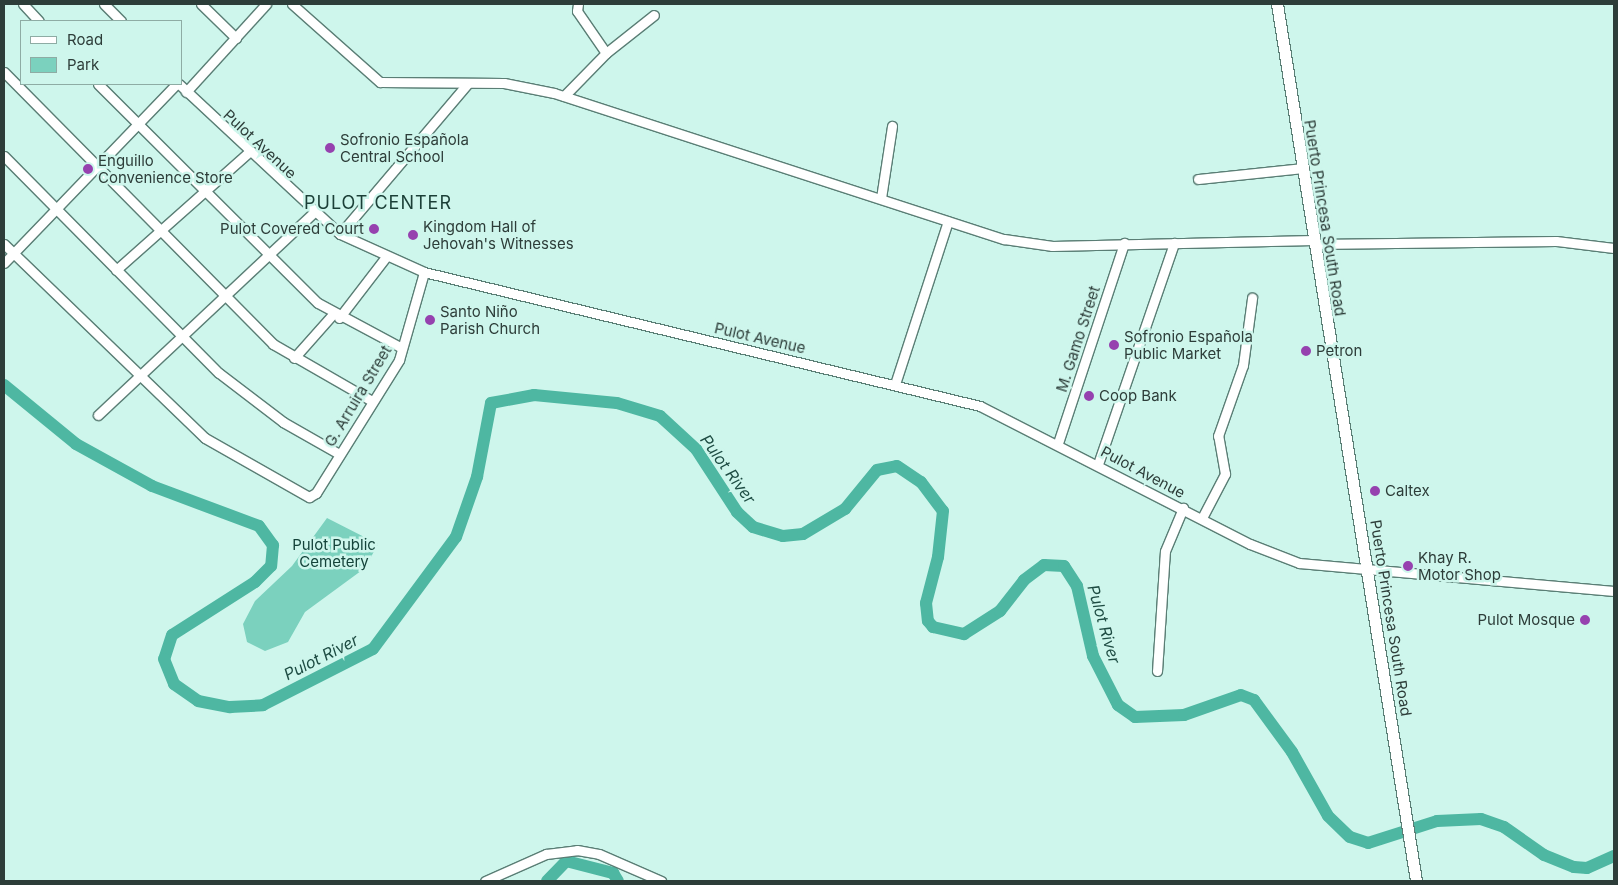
<!DOCTYPE html>
<html>
<head>
<meta charset="utf-8">
<style>
	body { margin:0 }
	#map { position:relative; width:1618px; height:885px; overflow:hidden; background:#cef6ec; font-family:Inter,sans-serif }
	div>[style] { position:absolute }
	.green>* { inset:0; background:#7bd1be }
	.river>* { height:12px; margin:-6px; padding:0 6px; transform-origin:6px; border-radius:6px; background:#4eb7a2 }
	.roads { filter:drop-shadow(1px 0 #5a7e75) drop-shadow(-1px 0 #5a7e75) drop-shadow(0 1px #5a7e75) drop-shadow(0 -1px #5a7e75) }
	.minor>* { height:9px; margin:-4.5px; padding:0 4.5px; transform-origin:4.5px; border-radius:4.5px; background:#fff }
	.major>* { height:11px; margin:-5.5px; padding:0 5.5px; transform-origin:5.5px; border-radius:5.5px; background:#fff }
	.dots>* { width:14px; height:14px; translate:-50% -50%; box-sizing:border-box; border:2px solid #cef6ec; border-radius:50% }
	span { translate:-50% -50%; white-space:nowrap; text-align:center; line-height:1.15; -webkit-text-stroke:5px #cef6ec; paint-order:stroke }
	.poi-label { font-size:15px; color:#2d3d39 }
	.left { translate:0 -50%; text-align:left }
	.right { translate:-100% -50%; text-align:right }
	.street-label { font-size:15px; color:#2d3d39 }
	.park-label { font-size:15px; color:#14433a }
	.water-label { font-size:16px; color:#1e4c43; font-style:italic }
	.quarter-label { font-size:18px; color:#1b3f37; letter-spacing:1px }
	.frame { position:absolute; inset:0; border:5px solid #2d3d39; pointer-events:none }
	.legend { position:absolute; left:20px; top:20px; width:162px; height:65px; box-sizing:border-box; background:#cef6ec; border:1px solid #8eaca4; margin:0; padding:6px 9px; list-style:none; font-size:15px; color:#2d3d39 }
	.legend li { display:flex; align-items:center; gap:10px; height:25px }
	.legend b { width:25px; border:1px solid #8eaca4 }
</style>
</head>
<body>
<div id="map">
	<div class="green">
		<div style="clip-path:polygon(327px 518px,378px 544px,365px 568px,305px 612px,288px 642px,265px 651px,247px 642px,243px 624px,255px 601px,292px 566px)"></div>
	</div>
	<div class="river">
		<div style="left:4px;top:385px;width:93px;rotate:39.3deg"></div>
		<div style="left:76px;top:444px;width:87px;rotate:28.9deg"></div>
		<div style="left:152px;top:486px;width:114px;rotate:20.5deg"></div>
		<div style="left:259px;top:526px;width:24px;rotate:54deg"></div>
		<div style="left:273px;top:545px;width:21px;rotate:95deg"></div>
		<div style="left:271px;top:566px;width:23px;rotate:135deg"></div>
		<div style="left:255px;top:582px;width:98px;rotate:147.4deg"></div>
		<div style="left:172px;top:635px;width:25px;rotate:108deg"></div>
		<div style="left:164px;top:659px;width:27px;rotate:68deg"></div>
		<div style="left:174px;top:684px;width:29px;rotate:35deg"></div>
		<div style="left:198px;top:701px;width:33px;rotate:11deg"></div>
		<div style="left:230px;top:707px;width:33px;rotate:-3deg"></div>
		<div style="left:263px;top:705px;width:123px;rotate:-27deg"></div>
		<div style="left:373px;top:649px;width:139px;rotate:-53.5deg"></div>
		<div style="left:456px;top:537px;width:64px;rotate:-70.7deg"></div>
		<div style="left:477px;top:477px;width:75px;rotate:-79.3deg"></div>
		<div style="left:491px;top:403px;width:44px;rotate:-10.5deg"></div>
		<div style="left:534px;top:395px;width:83px;rotate:5.5deg"></div>
		<div style="left:617px;top:403px;width:45px;rotate:16.8deg"></div>
		<div style="left:660px;top:416px;width:49px;rotate:42.5deg"></div>
		<div style="left:696px;top:449px;width:75px;rotate:56.9deg"></div>
		<div style="left:737px;top:512px;width:22px;rotate:43deg"></div>
		<div style="left:753px;top:527px;width:31px;rotate:17deg"></div>
		<div style="left:783px;top:536px;width:20px;rotate:-6deg"></div>
		<div style="left:803px;top:534px;width:49px;rotate:-30.8deg"></div>
		<div style="left:845px;top:509px;width:50px;rotate:-50.6deg"></div>
		<div style="left:877px;top:470px;width:20px;rotate:-11deg"></div>
		<div style="left:897px;top:466px;width:29px;rotate:34deg"></div>
		<div style="left:921px;top:482px;width:36px;rotate:53deg"></div>
		<div style="left:943px;top:511px;width:46px;rotate:96.2deg"></div>
		<div style="left:938px;top:557px;width:48px;rotate:104.6deg"></div>
		<div style="left:926px;top:603px;width:18px;rotate:84deg"></div>
		<div style="left:928px;top:621px;width:8px;rotate:50deg"></div>
		<div style="left:933px;top:627px;width:32px;rotate:13deg"></div>
		<div style="left:964px;top:634px;width:43px;rotate:-32.6deg"></div>
		<div style="left:1000px;top:611px;width:39px;rotate:-52deg"></div>
		<div style="left:1024px;top:580px;width:25px;rotate:-37deg"></div>
		<div style="left:1044px;top:565px;width:20px;rotate:3deg"></div>
		<div style="left:1064px;top:566px;width:24px;rotate:57deg"></div>
		<div style="left:1077px;top:586px;width:72px;rotate:77.1deg"></div>
		<div style="left:1093px;top:656px;width:55px;rotate:63deg"></div>
		<div style="left:1118px;top:705px;width:21px;rotate:35deg"></div>
		<div style="left:1135px;top:717px;width:49px;rotate:-2.3deg"></div>
		<div style="left:1184px;top:715px;width:60px;rotate:-19.3deg"></div>
		<div style="left:1241px;top:695px;width:14px;rotate:21deg"></div>
		<div style="left:1254px;top:700px;width:64px;rotate:53.8deg"></div>
		<div style="left:1292px;top:752px;width:73px;rotate:60.6deg"></div>
		<div style="left:1328px;top:816px;width:30px;rotate:44deg"></div>
		<div style="left:1350px;top:837px;width:19px;rotate:18deg"></div>
		<div style="left:1368px;top:843px;width:72px;rotate:-17.7deg"></div>
		<div style="left:1437px;top:821px;width:44px;rotate:-2.6deg"></div>
		<div style="left:1481px;top:819px;width:24px;rotate:19deg"></div>
		<div style="left:1504px;top:827px;width:49px;rotate:35deg"></div>
		<div style="left:1544px;top:855px;width:32px;rotate:22deg"></div>
		<div style="left:1574px;top:867px;width:13px;rotate:4deg"></div>
		<div style="left:1587px;top:868px;width:30px;rotate:-24deg"></div>
		<div style="left:547px;top:881px;width:28px;rotate:-46deg"></div>
		<div style="left:566px;top:861px;width:49px;rotate:14.3deg"></div>
		<div style="left:613px;top:873px;width:9px;rotate:58deg"></div>
	</div>
	<div class="roads">
		<div class="minor">
			<div style="left:23px;top:4px;width:23px;rotate:47deg"></div>
			<div style="left:104px;top:4px;width:24px;rotate:45deg"></div>
			<div style="left:201px;top:4px;width:49px;rotate:44.2deg"></div>
			<div style="left:292px;top:4px;width:118px;rotate:41.6deg"></div>
			<div style="left:380px;top:82px;width:124px;rotate:0.5deg"></div>
			<div style="left:504px;top:83px;width:51px;rotate:11.3deg"></div>
			<div style="left:554px;top:93px;width:473px;rotate:18deg"></div>
			<div style="left:1004px;top:239px;width:49px;rotate:8.3deg"></div>
			<div style="left:1052px;top:246px;width:262px;rotate:-1.3deg"></div>
			<div style="left:578px;top:4px;width:7px;rotate:98deg"></div>
			<div style="left:577px;top:11px;width:51px;rotate:55.4deg"></div>
			<div style="left:4px;top:72px;width:383px;rotate:45.3deg"></div>
			<div style="left:273px;top:344px;width:114px;rotate:29.9deg"></div>
			<div style="left:98px;top:84px;width:310px;rotate:44.9deg"></div>
			<div style="left:318px;top:303px;width:95px;rotate:28.2deg"></div>
			<div style="left:179px;top:84px;width:220px;rotate:43deg"></div>
			<div style="left:340px;top:234px;width:92px;rotate:24.3deg"></div>
			<div style="left:424px;top:272px;width:572px;rotate:13.55deg"></div>
			<div style="left:980px;top:406px;width:303px;rotate:27.1deg"></div>
			<div style="left:1250px;top:544px;width:53px;rotate:21.2deg"></div>
			<div style="left:1299px;top:563px;width:316px;rotate:5.1deg"></div>
			<div style="left:186px;top:92px;width:119px;rotate:-47.7deg"></div>
			<div style="left:564px;top:96px;width:60px;rotate:-45.7deg"></div>
			<div style="left:606px;top:53px;width:61px;rotate:-38.4deg"></div>
			<div style="left:4px;top:156px;width:305px;rotate:45.3deg"></div>
			<div style="left:219px;top:373px;width:81px;rotate:37.4deg"></div>
			<div style="left:283px;top:422px;width:64px;rotate:29.7deg"></div>
			<div style="left:1198px;top:179px;width:106px;rotate:-6deg"></div>
			<div style="left:881px;top:198px;width:73px;rotate:-81.3deg"></div>
			<div style="left:340px;top:234px;width:198px;rotate:-49.7deg"></div>
			<div style="left:4px;top:244px;width:279px;rotate:44deg"></div>
			<div style="left:205px;top:438px;width:120px;rotate:29.6deg"></div>
			<div style="left:309px;top:497px;width:8px;rotate:-30deg"></div>
			<div style="left:316px;top:493px;width:157px;rotate:-58deg"></div>
			<div style="left:399px;top:360px;width:91px;rotate:-74.1deg"></div>
			<div style="left:1315px;top:244px;width:241px;rotate:-0.7deg"></div>
			<div style="left:1556px;top:241px;width:58px;rotate:6.9deg"></div>
			<div style="left:4px;top:263px;width:248px;rotate:-46.1deg"></div>
			<div style="left:116px;top:270px;width:178px;rotate:-41.6deg"></div>
			<div style="left:339px;top:318px;width:76px;rotate:-52.5deg"></div>
			<div style="left:294px;top:358px;width:59px;rotate:-48.4deg"></div>
			<div style="left:895px;top:384px;width:171px;rotate:-72deg"></div>
			<div style="left:98px;top:415px;width:295px;rotate:-43.2deg"></div>
			<div style="left:1058px;top:443px;width:211px;rotate:-71.7deg"></div>
			<div style="left:1098px;top:464px;width:234px;rotate:-71deg"></div>
			<div style="left:1202px;top:518px;width:50px;rotate:-62.4deg"></div>
			<div style="left:1225px;top:474px;width:39px;rotate:-100deg"></div>
			<div style="left:1218px;top:436px;width:75px;rotate:-70.6deg"></div>
			<div style="left:1243px;top:365px;width:68px;rotate:-82.3deg"></div>
			<div style="left:1157px;top:671px;width:120px;rotate:-86.2deg"></div>
			<div style="left:1165px;top:551px;width:47px;rotate:-67.3deg"></div>
			<div style="left:485px;top:881px;width:67px;rotate:-23.9deg"></div>
			<div style="left:546px;top:854px;width:31px;rotate:-7deg"></div>
			<div style="left:577px;top:850px;width:22px;rotate:10deg"></div>
			<div style="left:599px;top:854px;width:68px;rotate:23.5deg"></div>
		</div>
		<div class="major">
			<div style="left:1277px;top:4px;width:888px;rotate:80.99deg"></div>
		</div>
	</div>
	<div class="dots">
		<div style="left:330px;top:148px;background:#9641af"></div>
		<div style="left:88px;top:169px;background:#9641af"></div>
		<div style="left:374px;top:229px;background:#9641af"></div>
		<div style="left:413px;top:235px;background:#9641af"></div>
		<div style="left:430px;top:320px;background:#9641af"></div>
		<div style="left:1114px;top:345px;background:#9641af"></div>
		<div style="left:1306px;top:351px;background:#9641af"></div>
		<div style="left:1089px;top:396px;background:#9641af"></div>
		<div style="left:1375px;top:491px;background:#9641af"></div>
		<div style="left:1408px;top:566px;background:#9641af"></div>
		<div style="left:1585px;top:620px;background:#9641af"></div>
	</div>
	<div class="poi-label">
		<span class="left" style="left:340px;top:148px">Sofronio Española<br>Central School</span>
		<span class="left" style="left:98px;top:169px">Enguillo<br>Convenience Store</span>
		<span class="left" style="left:423px;top:235px">Kingdom Hall of<br>Jehovah's Witnesses</span>
		<span class="right" style="left:364px;top:229px">Pulot Covered Court</span>
		<span class="left" style="left:440px;top:320px">Santo Niño<br>Parish Church</span>
		<span class="left" style="left:1124px;top:345px">Sofronio Española<br>Public Market</span>
		<span class="left" style="left:1316px;top:351px">Petron</span>
		<span class="left" style="left:1099px;top:396px">Coop Bank</span>
		<span class="left" style="left:1385px;top:491px">Caltex</span>
		<span class="left" style="left:1418px;top:566px">Khay R.<br>Motor Shop</span>
		<span class="right" style="left:1575px;top:620px">Pulot Mosque</span>
	</div>
	<div class="street-label">
		<span style="left:260px;top:144px;rotate:43deg">Pulot Avenue</span>
		<span style="left:1325px;top:218px;rotate:81deg">Puerto Princesa South Road</span>
		<span style="left:760px;top:338px;rotate:13deg">Pulot Avenue</span>
		<span style="left:1078px;top:339px;rotate:-72deg">M. Gamo Street</span>
		<span style="left:358px;top:396px;rotate:-59deg">G. Arruira Street</span>
		<span style="left:1143px;top:472px;rotate:28deg">Pulot Avenue</span>
		<span style="left:1391px;top:618px;rotate:81deg">Puerto Princesa South Road</span>
	</div>
	<div class="park-label">
		<span style="left:334px;top:553px">Pulot Public<br>Cemetery</span>
	</div>
	<div class="water-label">
		<span style="left:728px;top:469px;rotate:54deg">Pulot River</span>
		<span style="left:1104px;top:624px;rotate:74deg">Pulot River</span>
		<span style="left:321px;top:657px;rotate:-27deg">Pulot River</span>
	</div>
	<div class="quarter-label">
		<span style="left:378px;top:203px">PULOT CENTER</span>
	</div>
	<div class="frame"></div>
	<ul class="legend">
	<li><b style="height:6px;background:#fff"></b>Road</li>
	<li><b style="height:14px;background:#7bd1be"></b>Park</li>
	</ul>
</div>
</body>
</html>
